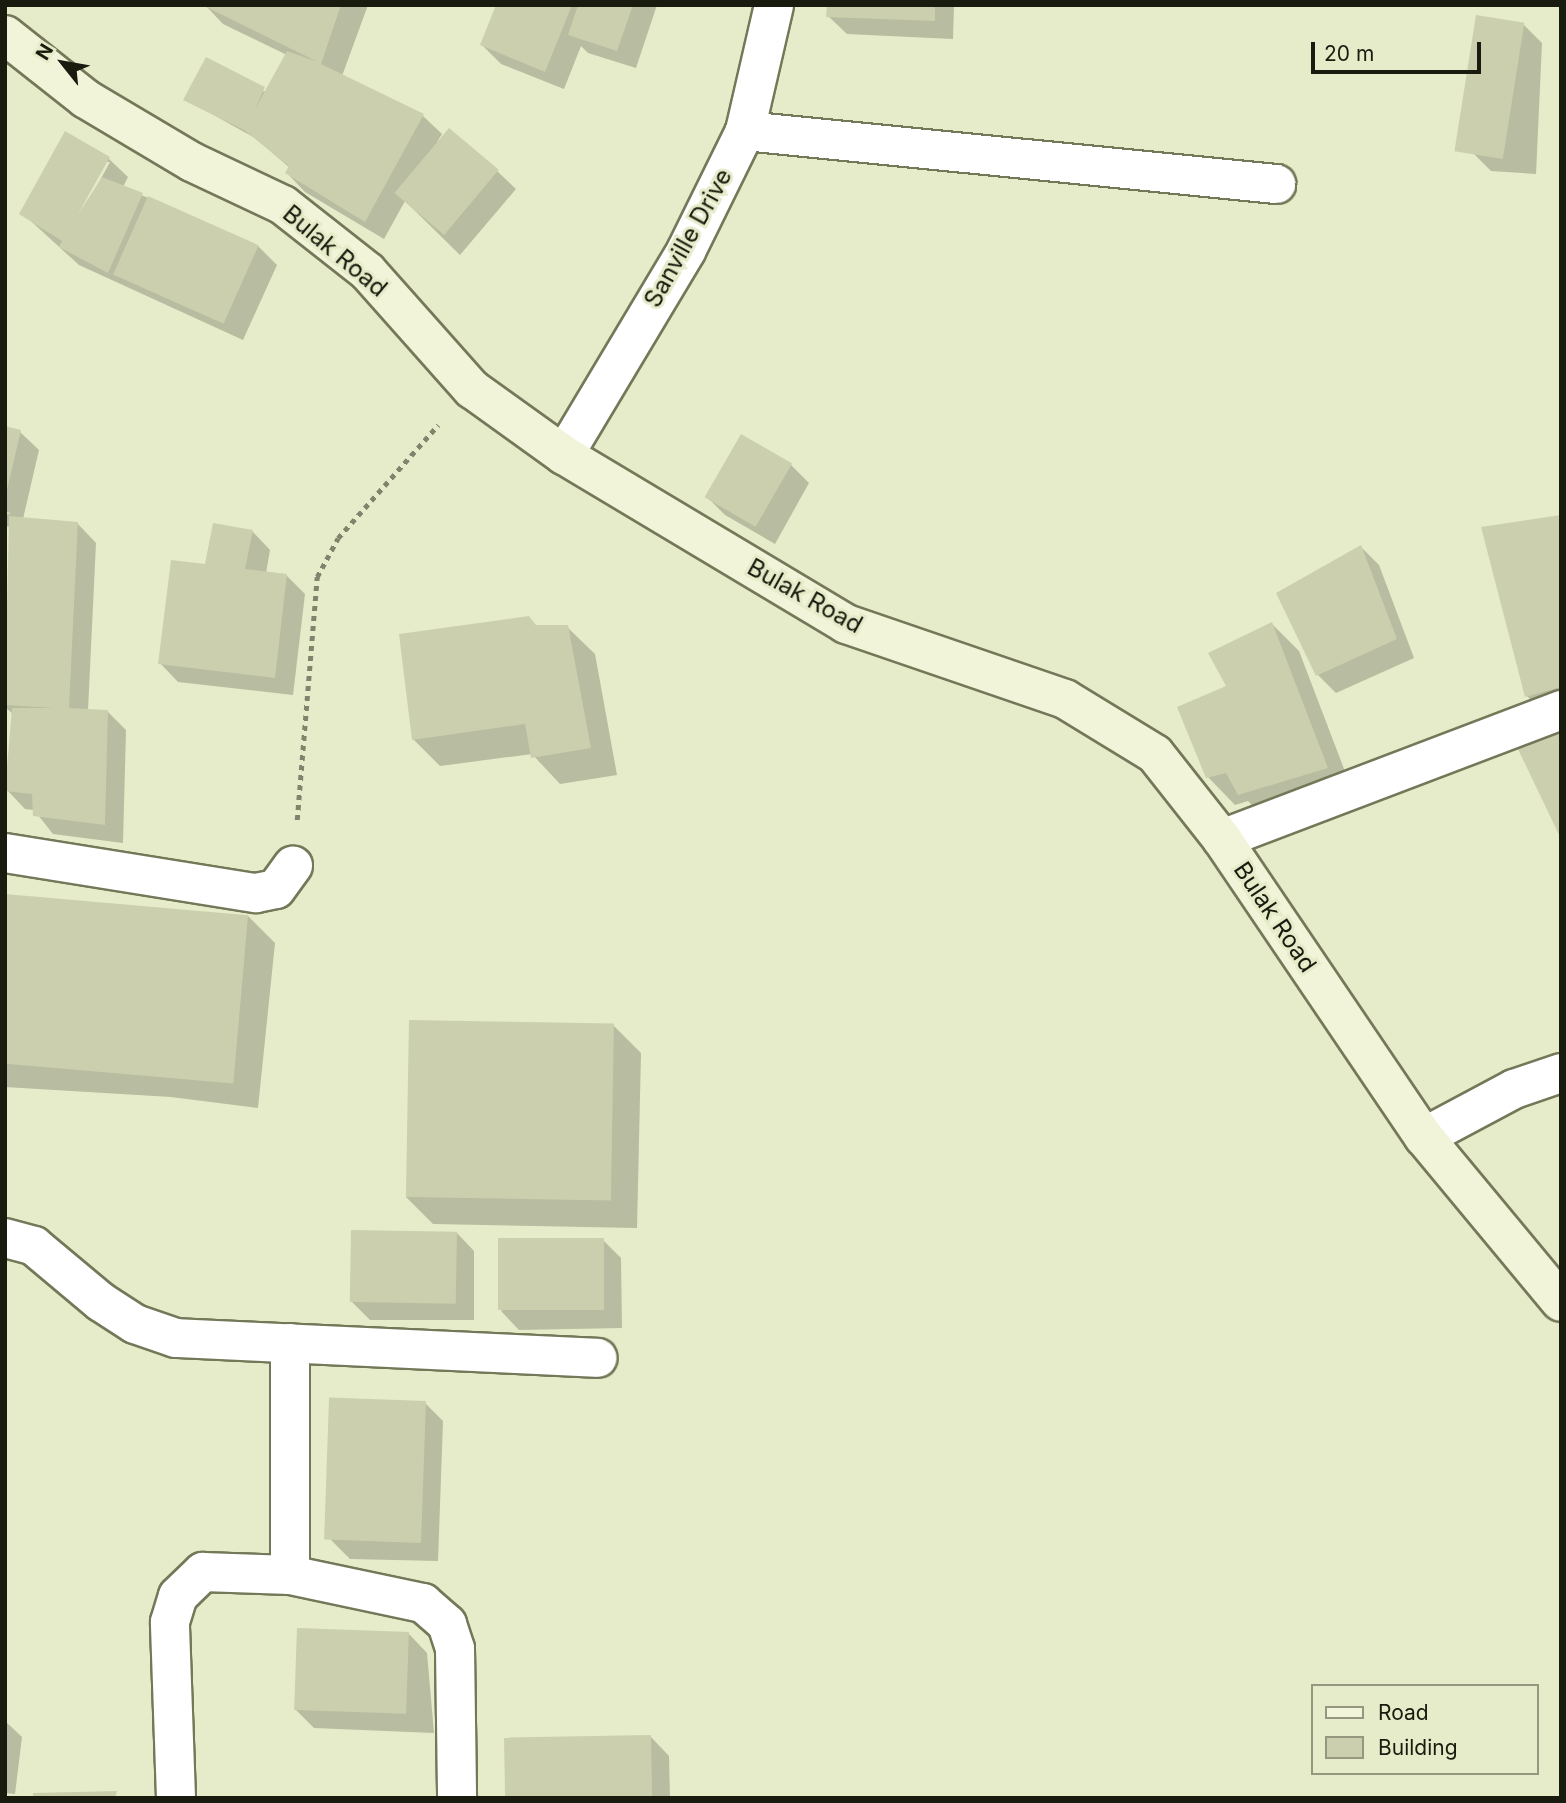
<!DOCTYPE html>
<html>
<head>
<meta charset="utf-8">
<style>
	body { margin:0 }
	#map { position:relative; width:1566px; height:1803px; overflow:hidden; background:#e6ebc9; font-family:Inter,sans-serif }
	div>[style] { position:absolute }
	.shadow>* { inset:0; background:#0003 }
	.building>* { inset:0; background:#cbcfae; transform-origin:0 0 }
	.path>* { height:4.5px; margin-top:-2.25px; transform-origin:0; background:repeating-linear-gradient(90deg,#81846d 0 5px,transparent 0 10px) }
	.roads { filter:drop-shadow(2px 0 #747859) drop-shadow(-2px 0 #747859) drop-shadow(0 2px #747859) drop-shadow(0 -2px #747859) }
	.street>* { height:38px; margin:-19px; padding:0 19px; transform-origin:19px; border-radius:19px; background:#fff }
	.secondary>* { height:38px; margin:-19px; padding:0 19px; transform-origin:19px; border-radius:19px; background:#f1f4d9 }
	span { translate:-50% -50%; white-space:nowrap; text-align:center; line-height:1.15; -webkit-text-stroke:6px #e6ebc9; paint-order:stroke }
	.street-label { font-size:24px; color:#191b0e }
	.frame { position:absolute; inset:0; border:7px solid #191b0e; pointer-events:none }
	.legend { position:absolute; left:1311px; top:1684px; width:228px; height:91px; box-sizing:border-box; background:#e6ebc9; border:2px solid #94987e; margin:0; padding:9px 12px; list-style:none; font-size:21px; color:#191b0e }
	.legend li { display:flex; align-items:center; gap:14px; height:35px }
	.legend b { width:35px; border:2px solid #94987e }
	.north { position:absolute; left:28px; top:28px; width:70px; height:70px; -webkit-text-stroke:5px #e6ebc9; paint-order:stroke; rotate:301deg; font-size:19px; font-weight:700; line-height:28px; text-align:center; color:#191b0e }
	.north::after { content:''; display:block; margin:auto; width:24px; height:32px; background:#191b0e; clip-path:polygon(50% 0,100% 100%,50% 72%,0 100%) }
	.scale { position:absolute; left:1311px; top:42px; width:170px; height:32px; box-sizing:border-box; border:4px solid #191b0e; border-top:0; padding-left:9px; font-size:21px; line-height:24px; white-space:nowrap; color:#191b0e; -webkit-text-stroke:5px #e6ebc9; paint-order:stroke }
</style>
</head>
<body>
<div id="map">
	<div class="shadow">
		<div style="clip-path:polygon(205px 5px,368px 5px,342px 76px,423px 116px,442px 134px,437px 142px,497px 171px,516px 189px,460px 255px,405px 201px,384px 239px,305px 192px,287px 173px,290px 168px,255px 138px,185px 99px,267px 91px,287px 55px,223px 24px)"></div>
		<div style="clip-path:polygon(498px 5px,657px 5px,636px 68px,588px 53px,581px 46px,564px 89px,501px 64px,482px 45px)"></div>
		<div style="clip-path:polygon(829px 5px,954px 5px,953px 39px,847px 34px,828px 16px)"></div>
		<div style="clip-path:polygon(1524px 25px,1542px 43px,1536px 174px,1491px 171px,1472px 152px)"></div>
		<div style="clip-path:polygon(evenodd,65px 133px,109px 159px,128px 177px,123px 187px,258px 246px,277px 265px,243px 340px,79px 265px,22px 213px,65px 133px,106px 162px,110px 162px,81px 215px,78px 214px,106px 162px)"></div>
		<div style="clip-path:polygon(5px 428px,20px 432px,39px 450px,23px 519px,78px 524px,96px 543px,88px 710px,108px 712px,126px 730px,123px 843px,53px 834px,34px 810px,25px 809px,7px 790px,13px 714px,5px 707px,10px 527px,5px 526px,5px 515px,11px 513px,5px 512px)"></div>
		<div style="clip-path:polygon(791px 465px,809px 483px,775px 544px,725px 515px,707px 497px)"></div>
		<div style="clip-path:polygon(1561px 517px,1561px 721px,1554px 723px,1527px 696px)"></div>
		<div style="clip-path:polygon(252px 531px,270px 550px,266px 573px,287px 576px,305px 594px,293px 695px,178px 682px,160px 663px,206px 566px)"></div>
		<div style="clip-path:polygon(1361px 547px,1379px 565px,1414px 658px,1336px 693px,1318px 675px)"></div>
		<div style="clip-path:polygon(1272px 624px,1299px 651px,1354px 795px,1267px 821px,1248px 801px,1235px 805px,1208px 777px,1228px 686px)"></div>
		<div style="clip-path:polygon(538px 627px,567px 627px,595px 654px,617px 775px,560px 784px,532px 754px,440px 766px,413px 739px)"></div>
		<div style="clip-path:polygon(5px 896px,248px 916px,275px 943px,258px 1108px,171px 1097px,5px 1087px)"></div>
		<div style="clip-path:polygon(614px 1026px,641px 1053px,637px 1228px,433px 1224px,406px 1197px)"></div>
		<div style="clip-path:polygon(456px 1232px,474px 1251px,474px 1320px,370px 1320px,352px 1302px)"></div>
		<div style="clip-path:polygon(603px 1240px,621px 1258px,622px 1328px,519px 1330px,501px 1311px)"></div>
		<div style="clip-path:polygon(425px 1403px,443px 1421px,438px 1561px,350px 1559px,331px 1540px)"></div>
		<div style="clip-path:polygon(409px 1634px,427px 1653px,434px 1733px,314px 1728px,295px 1709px)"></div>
		<div style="clip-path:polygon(5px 1721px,22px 1737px,15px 1794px,5px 1793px)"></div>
		<div style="clip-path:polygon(651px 1737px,669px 1756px,670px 1798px,506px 1798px)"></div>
	</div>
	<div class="building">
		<div style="clip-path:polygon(202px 5px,341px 5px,321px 64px,424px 114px,365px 222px,285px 173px,289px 166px,244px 130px,183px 100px,206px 57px,265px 87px,254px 111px,287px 51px,318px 62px)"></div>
		<div style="clip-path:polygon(496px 5px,572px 5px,545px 72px,480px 45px)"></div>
		<div style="clip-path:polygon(578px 5px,633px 5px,617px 51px,568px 35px)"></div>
		<div style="clip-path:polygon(827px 5px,935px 5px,935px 21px,826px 17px)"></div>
		<div style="left:1476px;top:15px;width:49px;height:138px;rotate:9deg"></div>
		<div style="left:449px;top:128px;width:65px;height:85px;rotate:40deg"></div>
		<div style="clip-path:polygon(65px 131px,110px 157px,75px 219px,102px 177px,143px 193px,108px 273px,59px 247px,62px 241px,19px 214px)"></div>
		<div style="left:148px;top:196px;width:121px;height:86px;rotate:24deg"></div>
		<div style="clip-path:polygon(5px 426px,21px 430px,6px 494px,5px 494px)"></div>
		<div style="left:741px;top:434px;width:59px;height:73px;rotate:30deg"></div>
		<div style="clip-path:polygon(1561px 515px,1561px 687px,1525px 697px,1481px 527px)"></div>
		<div style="clip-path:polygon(9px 516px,78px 522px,69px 708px,108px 710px,105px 825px,33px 816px,32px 794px,5px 791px,12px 708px,54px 708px,5px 705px)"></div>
		<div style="clip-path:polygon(213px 523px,253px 530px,245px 569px,287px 574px,275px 678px,158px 664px,171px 560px,205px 564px)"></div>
		<div style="clip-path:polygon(1361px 545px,1397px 639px,1316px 676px,1276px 593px)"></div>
		<div style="clip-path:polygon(529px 616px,536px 625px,568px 625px,591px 748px,531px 758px,525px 724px,412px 740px,399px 634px)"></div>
		<div style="clip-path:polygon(1272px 622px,1328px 768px,1238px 795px,1226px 773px,1206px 778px,1177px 707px,1226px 686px,1208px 653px)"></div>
		<div style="clip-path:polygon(1561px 731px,1561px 839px,1517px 747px)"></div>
		<div style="left:5px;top:894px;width:244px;height:169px;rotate:5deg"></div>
		<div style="left:409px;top:1020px;width:205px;height:177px;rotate:1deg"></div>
		<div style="left:351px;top:1230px;width:106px;height:72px;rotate:1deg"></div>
		<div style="left:604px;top:1238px;width:72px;height:106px;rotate:90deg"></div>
		<div style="left:426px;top:1401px;width:142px;height:97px;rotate:92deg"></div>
		<div style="left:297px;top:1628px;width:112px;height:82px;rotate:2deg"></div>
		<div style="left:651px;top:1735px;width:63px;height:147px;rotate:89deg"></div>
		<div style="clip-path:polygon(117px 1791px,115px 1798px,33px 1798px,33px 1793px)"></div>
	</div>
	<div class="path">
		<div style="left:297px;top:820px;width:244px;rotate:-85.3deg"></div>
		<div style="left:317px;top:577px;width:44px;rotate:-61.7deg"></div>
		<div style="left:338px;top:538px;width:151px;rotate:-48.5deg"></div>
	</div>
	<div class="roads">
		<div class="street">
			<div style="left:745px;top:131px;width:534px;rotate:5.7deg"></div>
			<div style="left:564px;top:455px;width:238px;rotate:-59.1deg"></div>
			<div style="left:686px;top:251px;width:134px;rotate:-63.8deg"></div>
			<div style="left:745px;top:131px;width:129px;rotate:-77deg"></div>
			<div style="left:1222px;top:839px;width:363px;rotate:-20.8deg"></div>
			<div style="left:5px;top:853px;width:254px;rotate:9.1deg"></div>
			<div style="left:256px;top:893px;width:20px;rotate:-11deg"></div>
			<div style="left:276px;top:889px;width:29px;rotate:-54deg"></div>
			<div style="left:1424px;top:1137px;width:102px;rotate:-28.1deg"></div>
			<div style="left:1514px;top:1089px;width:50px;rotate:-18.8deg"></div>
			<div style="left:5px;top:1238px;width:30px;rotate:15deg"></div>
			<div style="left:34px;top:1246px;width:87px;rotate:39.9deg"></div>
			<div style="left:101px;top:1302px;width:40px;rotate:32.9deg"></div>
			<div style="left:135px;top:1324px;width:43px;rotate:18.9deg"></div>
			<div style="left:176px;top:1338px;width:422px;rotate:2.7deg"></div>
			<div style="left:290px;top:1343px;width:232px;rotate:90deg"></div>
			<div style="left:176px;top:1798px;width:176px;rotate:-92deg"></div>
			<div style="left:170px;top:1622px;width:27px;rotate:-73deg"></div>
			<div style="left:178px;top:1596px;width:35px;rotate:-44deg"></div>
			<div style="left:203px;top:1572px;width:87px;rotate:2deg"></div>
			<div style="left:290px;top:1575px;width:136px;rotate:11.9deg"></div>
			<div style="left:423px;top:1603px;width:32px;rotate:41deg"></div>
			<div style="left:447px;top:1624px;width:26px;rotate:72deg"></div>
			<div style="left:455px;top:1649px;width:149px;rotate:89.2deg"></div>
		</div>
		<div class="secondary">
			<div style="left:5px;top:35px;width:103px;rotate:38.3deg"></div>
			<div style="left:86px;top:99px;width:123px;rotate:30.7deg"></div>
			<div style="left:192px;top:162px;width:101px;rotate:25.3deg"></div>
			<div style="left:283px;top:205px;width:108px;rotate:38.2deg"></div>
			<div style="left:368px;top:272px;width:157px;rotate:48.4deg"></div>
			<div style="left:472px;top:389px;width:113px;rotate:35.7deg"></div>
			<div style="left:564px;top:455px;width:329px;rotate:30.9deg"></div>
			<div style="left:846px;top:624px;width:231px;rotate:18.9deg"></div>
			<div style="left:1065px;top:699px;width:105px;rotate:31.4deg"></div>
			<div style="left:1155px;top:754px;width:108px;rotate:51.8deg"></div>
			<div style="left:1222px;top:839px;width:360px;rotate:55.9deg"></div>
			<div style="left:1424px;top:1137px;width:214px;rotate:50.3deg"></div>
		</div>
	</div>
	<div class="street-label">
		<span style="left:688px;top:238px;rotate:-61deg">Sanville Drive</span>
		<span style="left:335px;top:251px;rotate:40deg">Bulak Road</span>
		<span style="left:805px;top:596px;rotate:29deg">Bulak Road</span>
		<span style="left:1275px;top:917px;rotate:56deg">Bulak Road</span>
	</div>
	<div class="frame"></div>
	<ul class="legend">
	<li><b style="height:9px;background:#f1f4d9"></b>Road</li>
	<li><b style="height:19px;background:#cbcfae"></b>Building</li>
	</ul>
	<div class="north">N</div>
	<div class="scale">20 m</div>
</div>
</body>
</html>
